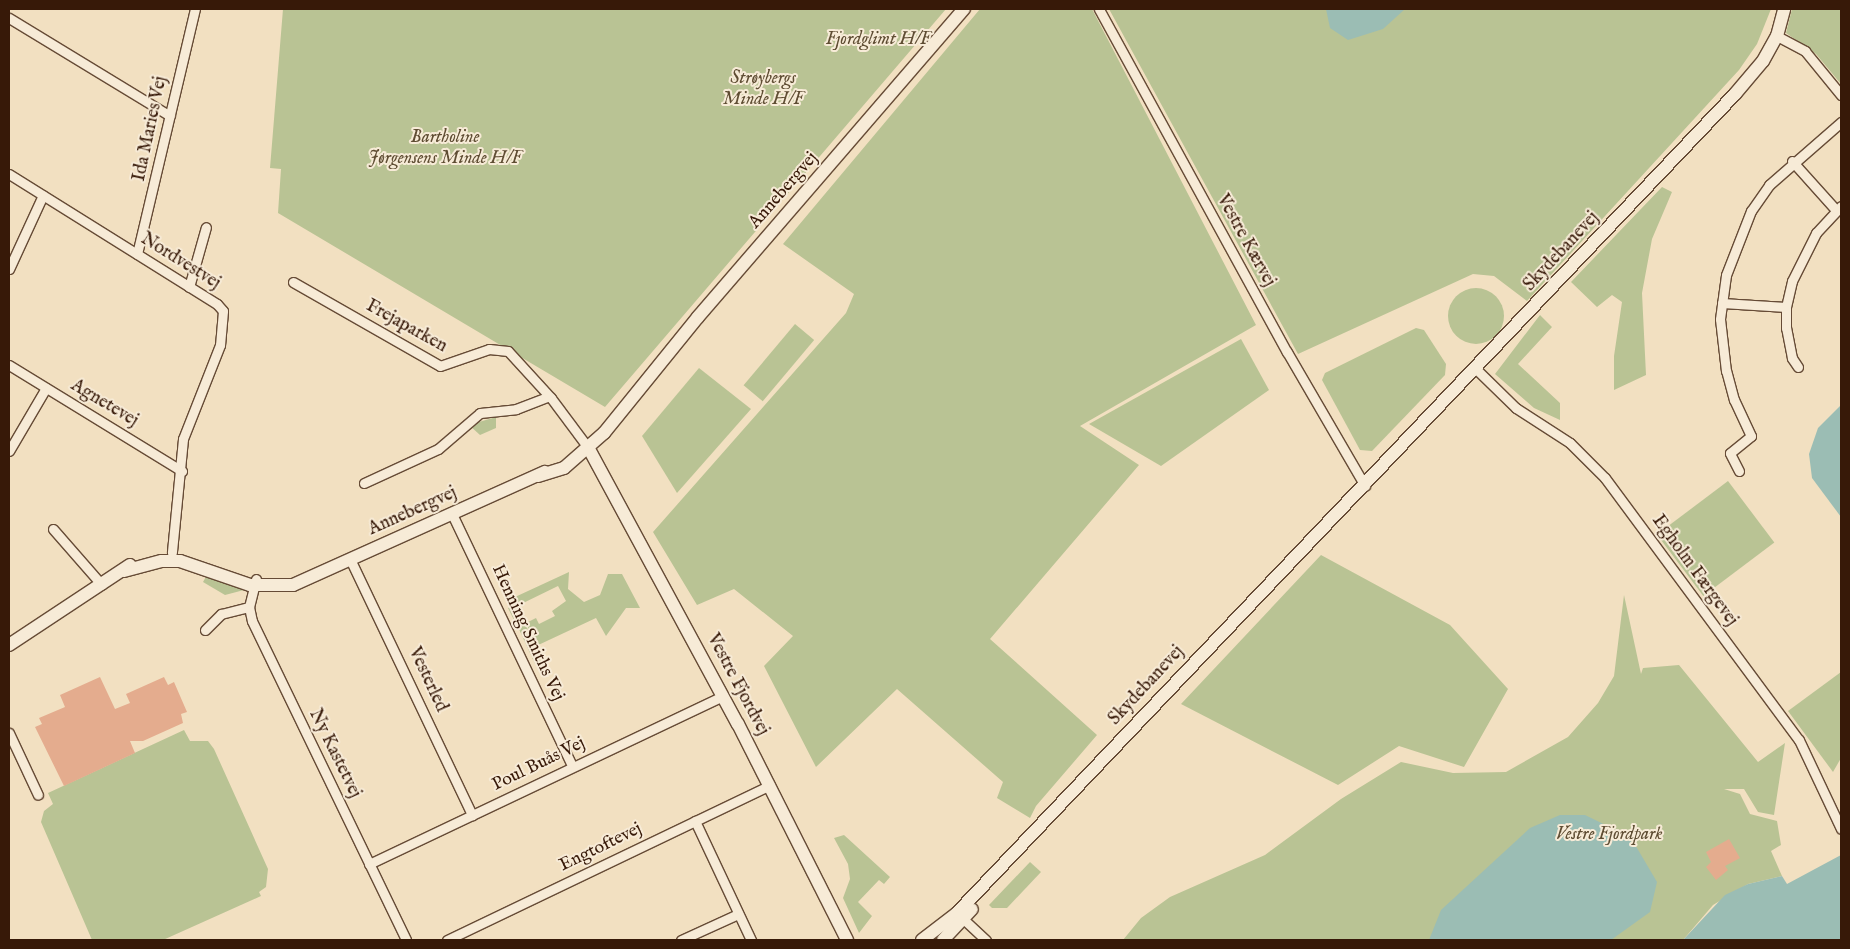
<!DOCTYPE html>
<html>
<head>
<meta charset="utf-8">
<style>
	body { margin:0 }
	#map { position:relative; width:1850px; height:949px; overflow:hidden; background:#f2e0c1; font-family:"IM FELL English",serif }
	div>[style] { position:absolute }
	.green>* { inset:0; background:#b9c394; transform-origin:0 0 }
	.round { border-radius:50% }
	.water>* { inset:0; background:#9bbdb4 }
	.building>* { inset:0; background:#e4ac8e }
	.roads { filter:drop-shadow(1px 0 #664b36) drop-shadow(-1px 0 #664b36) drop-shadow(0 1px #664b36) drop-shadow(0 -1px #664b36) }
	.street>* { height:9px; margin:-4.5px; padding:0 4.5px; transform-origin:4.5px; border-radius:4.5px; background:#f7ebd7 }
	.secondary>* { height:12px; margin:-6px; padding:0 6px; transform-origin:6px; border-radius:6px; background:#f7ebd7 }
	span { translate:-50% -50%; white-space:nowrap; text-align:center; line-height:1.15; -webkit-text-stroke:4px #f7ebd7; paint-order:stroke }
	.park-label { font-size:18px; color:#5e4c32; font-style:italic }
	.street-label { font-size:18px; color:#371908 }
	.frame { position:absolute; inset:0; border:10px solid #371908; pointer-events:none }
</style>
</head>
<body>
<div id="map">
	<div class="green">
		<div style="clip-path:polygon(283px 9px,946px 9px,605px 407px,278px 213px,281px 169px,270px 168px)"></div>
		<div style="clip-path:polygon(980px 9px,1092px 9px,1256px 325px,1080px 426px,1139px 465px,990px 639px,1097px 735px,1036px 806px,1030px 818px,997px 798px,1003px 782px,897px 689px,816px 767px,764px 666px,793px 636px,734px 589px,697px 605px,653px 532px,846px 313px,854px 294px,783px 244px)"></div>
		<div style="clip-path:polygon(1109px 9px,1771px 9px,1757px 44px,1739px 70px,1527px 301px,1494px 276px,1473px 274px,1298px 354px)"></div>
		<div style="clip-path:polygon(1792px 9px,1841px 9px,1841px 84px,1816px 54px,1786px 33px)"></div>
		<div style="clip-path:polygon(1662px 187px,1672px 192px,1652px 239px,1642px 293px,1646px 375px,1614px 390px,1614px 356px,1622px 302px,1612px 295px,1597px 307px,1571px 282px)"></div>
		<div class="round" style="left:1448px;top:288px;width:56px;height:56px"></div>
		<div style="clip-path:polygon(1540px 315px,1552px 327px,1518px 364px,1560px 403px,1560px 420px,1534px 408px,1495px 374px)"></div>
		<div style="left:795px;top:324px;width:25px;height:80px;rotate:40deg"></div>
		<div style="clip-path:polygon(1416px 328px,1424px 330px,1446px 364px,1445px 375px,1372px 451px,1360px 450px,1322px 380px,1325px 373px)"></div>
		<div style="clip-path:polygon(1241px 339px,1269px 390px,1161px 466px,1089px 424px)"></div>
		<div style="clip-path:polygon(699px 368px,751px 409px,677px 493px,642px 436px)"></div>
		<div style="clip-path:polygon(496px 417px,496px 428px,480px 435px,469px 425px)"></div>
		<div style="left:1728px;top:481px;width:77px;height:89px;rotate:53deg"></div>
		<div style="clip-path:polygon(1321px 555px,1450px 625px,1508px 689px,1464px 767px,1399px 746px,1338px 785px,1181px 704px)"></div>
		<div style="clip-path:polygon(569px 572px,568px 589px,584px 602px,600px 595px,608px 574px,622px 574px,640px 608px,626px 608px,606px 636px,596px 618px,534px 647px,541px 661px,535px 664px,518px 627px,525px 623px,528px 630px,528px 622px,536px 618px,539px 624px,555px 616px,552px 611px,566px 601px,558px 586px,515px 607px,522px 621px,516px 624px,508px 608px,517px 603px,515px 597px)"></div>
		<div style="clip-path:polygon(207px 575px,244px 588px,244px 590px,225px 595px,203px 582px)"></div>
		<div style="clip-path:polygon(1624px 595px,1641px 674px,1643px 668px,1679px 665px,1758px 762px,1785px 743px,1774px 815px,1758px 812px,1744px 789px,1724px 789px,1740px 794px,1750px 814px,1777px 821px,1781px 845px,1771px 851px,1782px 876px,1748px 884px,1713px 905px,1683px 940px,1123px 940px,1141px 918px,1170px 897px,1265px 855px,1341px 799px,1401px 762px,1453px 773px,1506px 772px,1568px 737px,1598px 703px,1614px 676px)"></div>
		<div style="clip-path:polygon(1841px 672px,1841px 758px,1833px 772px,1788px 711px)"></div>
		<div style="clip-path:polygon(184px 730px,190px 741px,208px 741px,214px 749px,268px 869px,266px 887px,259px 892px,261px 896px,163px 940px,92px 940px,41px 822px,44px 811px,53px 804px,48px 793px)"></div>
		<div style="clip-path:polygon(844px 835px,890px 877px,884px 884px,879px 880px,858px 902px,872px 916px,859px 933px,843px 898px,850px 879px,848px 864px,834px 838px)"></div>
		<div style="clip-path:polygon(1030px 862px,1041px 872px,1007px 908px,992px 908px,989px 905px)"></div>
	</div>
	<div class="water">
		<div style="clip-path:polygon(1326px 9px,1405px 9px,1383px 29px,1348px 40px,1330px 28px)"></div>
		<div style="clip-path:polygon(1841px 405px,1841px 517px,1812px 478px,1809px 454px,1818px 428px)"></div>
		<div style="clip-path:polygon(1560px 815px,1585px 815px,1624px 834px,1637px 848px,1657px 882px,1650px 912px,1611px 940px,1429px 940px,1441px 910px,1530px 828px)"></div>
		<div style="clip-path:polygon(1841px 855px,1841px 940px,1683px 940px,1725px 895px,1748px 884px,1782px 876px,1787px 884px)"></div>
	</div>
	<div class="building">
		<div style="clip-path:polygon(100px 677px,115px 709px,130px 703px,126px 694px,164px 677px,168px 685px,174px 682px,187px 712px,181px 714px,183px 723px,143px 741px,130px 741px,135px 753px,64px 786px,35px 727px,42px 724px,39px 718px,65px 707px,60px 695px)"></div>
		<div style="clip-path:polygon(1729px 839px,1740px 858px,1725px 866px,1728px 870px,1716px 880px,1706px 867px,1711px 862px,1706px 852px)"></div>
	</div>
	<div class="roads">
		<div class="street">
			<div style="left:1099px;top:9px;width:391px;rotate:61.3deg"></div>
			<div style="left:1287px;top:352px;width:155px;rotate:59.8deg"></div>
			<div style="left:9px;top:18px;width:188px;rotate:31.3deg"></div>
			<div style="left:1777px;top:36px;width:32px;rotate:28deg"></div>
			<div style="left:1805px;top:51px;width:57px;rotate:50.7deg"></div>
			<div style="left:1792px;top:161px;width:66px;rotate:48.1deg"></div>
			<div style="left:9px;top:174px;width:245px;rotate:32deg"></div>
			<div style="left:217px;top:304px;width:9px;rotate:49deg"></div>
			<div style="left:223px;top:311px;width:34px;rotate:95deg"></div>
			<div style="left:220px;top:345px;width:101px;rotate:111.5deg"></div>
			<div style="left:183px;top:439px;width:114px;rotate:95.6deg"></div>
			<div style="left:137px;top:254px;width:252px;rotate:-76.7deg"></div>
			<div style="left:9px;top:269px;width:81px;rotate:-65.3deg"></div>
			<div style="left:293px;top:282px;width:169px;rotate:29.7deg"></div>
			<div style="left:440px;top:366px;width:52px;rotate:-19.1deg"></div>
			<div style="left:489px;top:349px;width:19px;rotate:6deg"></div>
			<div style="left:508px;top:351px;width:64px;rotate:47.5deg"></div>
			<div style="left:551px;top:398px;width:64px;rotate:53.3deg"></div>
			<div style="left:189px;top:287px;width:62px;rotate:-74.2deg"></div>
			<div style="left:1722px;top:303px;width:64px;rotate:3.6deg"></div>
			<div style="left:9px;top:365px;width:203px;rotate:31.5deg"></div>
			<div style="left:1798px;top:367px;width:11px;rotate:-124deg"></div>
			<div style="left:1792px;top:358px;width:31px;rotate:-101deg"></div>
			<div style="left:1786px;top:328px;width:21px;rotate:-90deg"></div>
			<div style="left:1786px;top:307px;width:27px;rotate:-77deg"></div>
			<div style="left:1792px;top:281px;width:54px;rotate:-63.4deg"></div>
			<div style="left:1816px;top:233px;width:37px;rotate:-47deg"></div>
			<div style="left:1476px;top:369px;width:56px;rotate:44.3deg"></div>
			<div style="left:1516px;top:408px;width:64px;rotate:32.9deg"></div>
			<div style="left:1570px;top:443px;width:49px;rotate:45deg"></div>
			<div style="left:1605px;top:478px;width:326px;rotate:53.5deg"></div>
			<div style="left:1799px;top:740px;width:98px;rotate:64.7deg"></div>
			<div style="left:9px;top:451px;width:73px;rotate:-59.6deg"></div>
			<div style="left:1739px;top:471px;width:20px;rotate:-117deg"></div>
			<div style="left:1730px;top:453px;width:27px;rotate:-39deg"></div>
			<div style="left:1751px;top:436px;width:40px;rotate:-115deg"></div>
			<div style="left:1734px;top:400px;width:30px;rotate:-105deg"></div>
			<div style="left:1726px;top:371px;width:52px;rotate:-96.6deg"></div>
			<div style="left:1720px;top:319px;width:44px;rotate:-82.2deg"></div>
			<div style="left:1726px;top:275px;width:69px;rotate:-68.7deg"></div>
			<div style="left:1751px;top:211px;width:32px;rotate:-55deg"></div>
			<div style="left:1769px;top:185px;width:96px;rotate:-41.2deg"></div>
			<div style="left:364px;top:483px;width:81px;rotate:-24.7deg"></div>
			<div style="left:438px;top:449px;width:55px;rotate:-40.6deg"></div>
			<div style="left:480px;top:413px;width:36px;rotate:-6deg"></div>
			<div style="left:516px;top:409px;width:33px;rotate:-21deg"></div>
			<div style="left:452px;top:514px;width:279px;rotate:64.5deg"></div>
			<div style="left:53px;top:529px;width:74px;rotate:48.8deg"></div>
			<div style="left:350px;top:559px;width:284px;rotate:64.5deg"></div>
			<div style="left:256px;top:579px;width:29px;rotate:104deg"></div>
			<div style="left:249px;top:607px;width:14px;rotate:78deg"></div>
			<div style="left:252px;top:621px;width:354px;rotate:64.2deg"></div>
			<div style="left:205px;top:630px;width:23px;rotate:-45deg"></div>
			<div style="left:221px;top:614px;width:29px;rotate:-14deg"></div>
			<div style="left:9px;top:733px;width:68px;rotate:64.9deg"></div>
			<div style="left:695px;top:821px;width:132px;rotate:64.8deg"></div>
			<div style="left:369px;top:864px;width:392px;rotate:-25.4deg"></div>
			<div style="left:959px;top:915px;width:37px;rotate:43deg"></div>
			<div style="left:447px;top:940px;width:358px;rotate:-25.6deg"></div>
			<div style="left:681px;top:940px;width:63px;rotate:-24.5deg"></div>
		</div>
		<div class="secondary">
			<div style="left:589px;top:449px;width:313px;rotate:61.6deg"></div>
			<div style="left:738px;top:724px;width:242px;rotate:63.2deg"></div>
			<div style="left:538px;top:476px;width:27px;rotate:-17deg"></div>
			<div style="left:564px;top:468px;width:53px;rotate:-41.2deg"></div>
			<div style="left:604px;top:433px;width:149px;rotate:-51deg"></div>
			<div style="left:698px;top:317px;width:407px;rotate:-49.2deg"></div>
			<div style="left:124px;top:571px;width:39px;rotate:-15deg"></div>
			<div style="left:162px;top:561px;width:18px"></div>
			<div style="left:180px;top:561px;width:74px;rotate:18.9deg"></div>
			<div style="left:250px;top:585px;width:43px"></div>
			<div style="left:293px;top:585px;width:276px;rotate:-24.2deg"></div>
			<div style="left:9px;top:645px;width:145px;rotate:-33.5deg"></div>
			<div style="left:922px;top:940px;width:44px;rotate:-37.6deg"></div>
			<div style="left:957px;top:913px;width:1130px;rotate:-46.47deg"></div>
			<div style="left:1735px;top:94px;width:43px;rotate:-49.7deg"></div>
			<div style="left:1763px;top:61px;width:29px;rotate:-61deg"></div>
			<div style="left:1777px;top:36px;width:28px;rotate:-75deg"></div>
			<div style="left:943px;top:940px;width:42px;rotate:-46.9deg"></div>
		</div>
	</div>
	<div class="park-label">
		<span style="left:878px;top:40px">Fjordglimt H/F</span>
		<span style="left:763px;top:90px">Strøybergs<br>Minde H/F</span>
		<span style="left:445px;top:149px">Bartholine<br>Jørgensens Minde H/F</span>
		<span style="left:1609px;top:835px">Vestre Fjordpark</span>
	</div>
	<div class="street-label">
		<span style="left:151px;top:129px;rotate:-78deg">Ida Maries Vej</span>
		<span style="left:784px;top:191px;rotate:-49deg">Annebergvej</span>
		<span style="left:1245px;top:241px;rotate:61deg">Vestre Kærvej</span>
		<span style="left:1562px;top:252px;rotate:-47deg">Skydebanevej</span>
		<span style="left:180px;top:262px;rotate:32deg">Nordvestvej</span>
		<span style="left:406px;top:327px;rotate:29deg">Frejaparken</span>
		<span style="left:104px;top:404px;rotate:31deg">Agnetevej</span>
		<span style="left:413px;top:512px;rotate:-24deg">Annebergvej</span>
		<span style="left:1694px;top:571px;rotate:54deg">Egholm Færgevej</span>
		<span style="left:527px;top:633px;rotate:65deg">Henning Smiths Vej</span>
		<span style="left:427px;top:680px;rotate:65deg">Vesterled</span>
		<span style="left:737px;top:685px;rotate:62deg">Vestre Fjordvej</span>
		<span style="left:1147px;top:686px;rotate:-47deg">Skydebanevej</span>
		<span style="left:334px;top:754px;rotate:64deg">Ny Kastetvej</span>
		<span style="left:539px;top:765px;rotate:-26deg">Poul Buås Vej</span>
		<span style="left:601px;top:848px;rotate:-26deg">Engtoftevej</span>
	</div>
	<div class="frame"></div>
</div>
</body>
</html>
